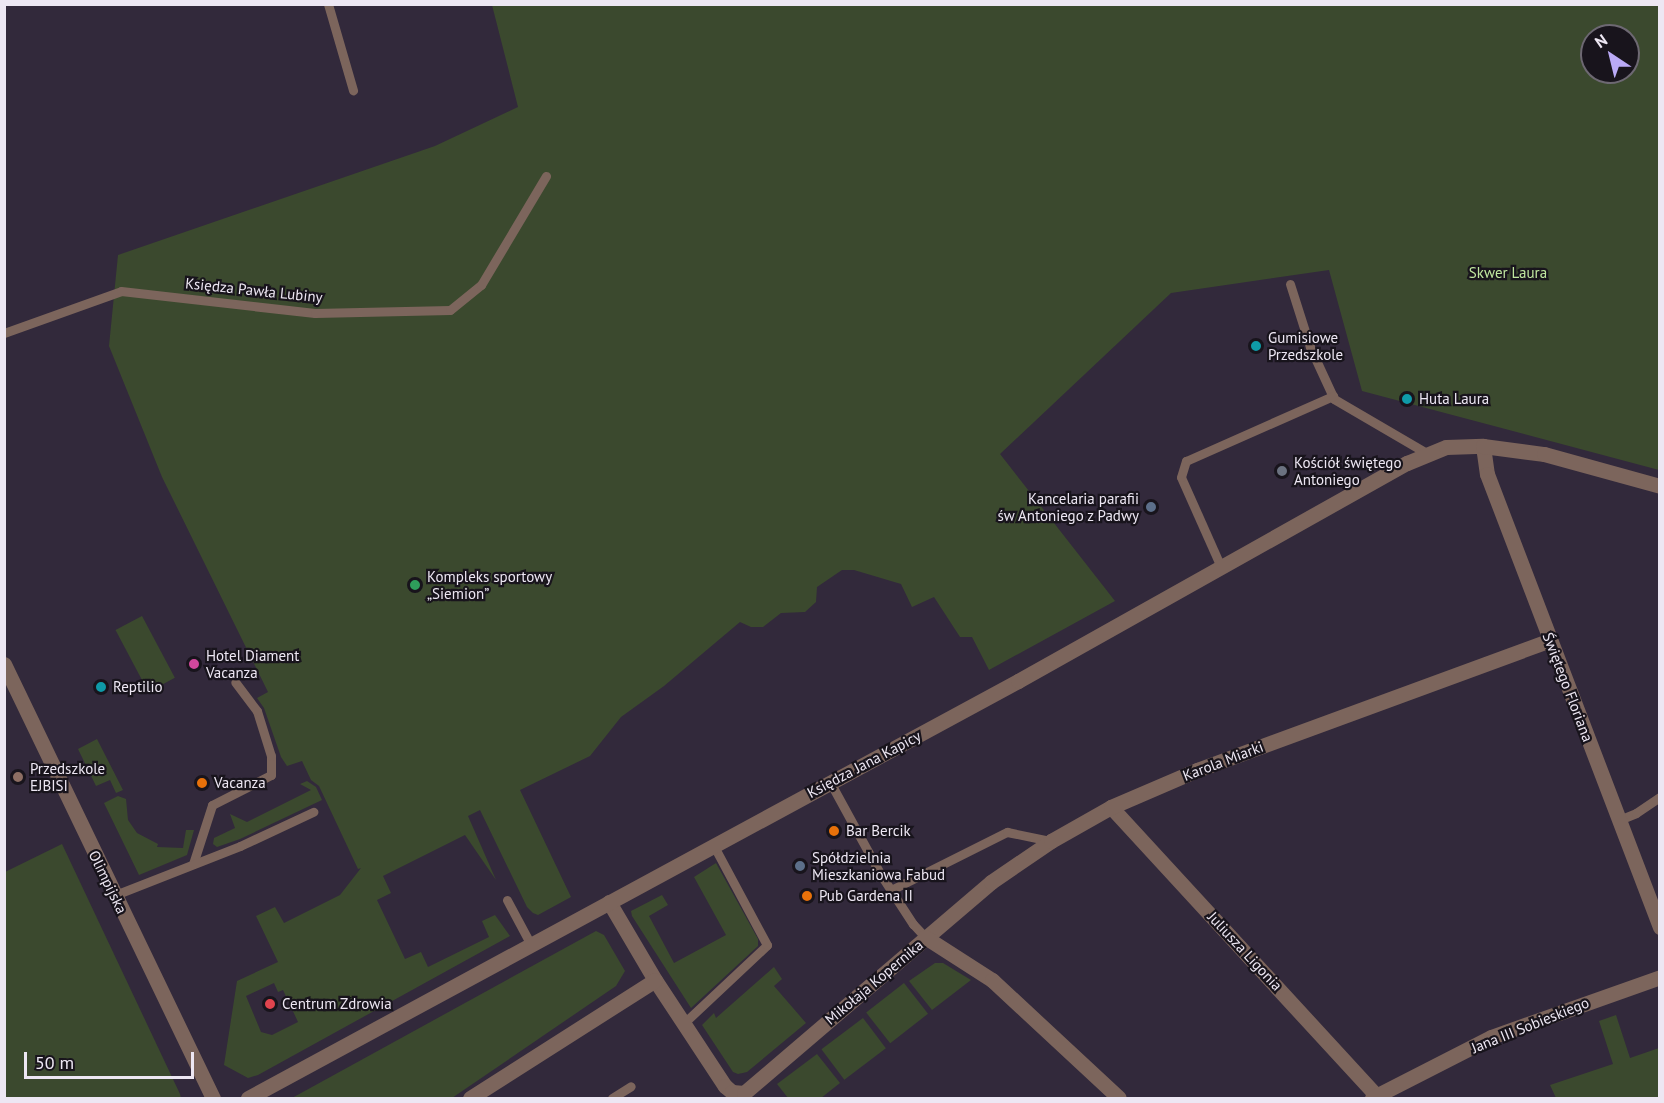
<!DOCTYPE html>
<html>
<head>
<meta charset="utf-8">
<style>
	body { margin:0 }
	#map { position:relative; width:1664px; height:1103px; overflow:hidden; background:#32293b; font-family:"PT Sans",sans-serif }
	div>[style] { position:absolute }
	.green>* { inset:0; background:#3b492e; transform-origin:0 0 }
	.service>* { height:9px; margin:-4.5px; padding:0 4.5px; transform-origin:4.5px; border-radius:4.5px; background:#7c655c }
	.minor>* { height:15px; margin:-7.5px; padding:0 7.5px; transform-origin:7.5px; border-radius:7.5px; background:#7c655c }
	.tertiary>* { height:15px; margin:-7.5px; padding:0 7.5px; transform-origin:7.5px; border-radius:7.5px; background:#7c655c }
	.dots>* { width:16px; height:16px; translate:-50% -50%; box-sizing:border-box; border:3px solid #18141c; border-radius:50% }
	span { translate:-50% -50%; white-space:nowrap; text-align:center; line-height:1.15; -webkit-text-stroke:4.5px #18141c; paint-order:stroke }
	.park-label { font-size:15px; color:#c0e79f }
	.street-label { font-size:15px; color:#ede7f3 }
	.poi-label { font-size:15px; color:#ede7f3 }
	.left { translate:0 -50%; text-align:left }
	.right { translate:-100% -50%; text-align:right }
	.frame { position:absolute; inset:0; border:6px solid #ede7f3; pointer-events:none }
	.north { position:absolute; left:1580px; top:24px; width:60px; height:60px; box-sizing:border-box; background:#18141c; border:2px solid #6d6872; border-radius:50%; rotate:325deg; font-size:16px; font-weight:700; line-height:24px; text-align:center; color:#ede7f3 }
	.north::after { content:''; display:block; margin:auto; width:21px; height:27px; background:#baaaf6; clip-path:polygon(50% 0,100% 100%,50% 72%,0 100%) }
	.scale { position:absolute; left:24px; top:1052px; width:170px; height:27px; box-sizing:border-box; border:3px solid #ede7f3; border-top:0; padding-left:8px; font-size:18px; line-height:21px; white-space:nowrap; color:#ede7f3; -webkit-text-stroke:4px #18141c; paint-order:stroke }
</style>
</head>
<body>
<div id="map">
	<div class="green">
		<div style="clip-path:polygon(evenodd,492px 5px,1659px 5px,1659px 470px,1362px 391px,1329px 270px,1171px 293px,1000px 454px,1115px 601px,989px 670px,972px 637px,960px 637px,934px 597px,912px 607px,901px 584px,854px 570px,842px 570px,817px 587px,816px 602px,805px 612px,781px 613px,763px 627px,751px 627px,740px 622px,664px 686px,621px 717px,590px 756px,520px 790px,571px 897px,538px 915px,533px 913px,527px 907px,480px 810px,468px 816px,496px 880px,465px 835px,383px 876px,391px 893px,377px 900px,405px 959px,421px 952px,428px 967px,489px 937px,482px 921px,495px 915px,510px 936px,258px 1075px,248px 1078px,224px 1065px,237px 981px,278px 962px,256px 916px,275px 907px,284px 923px,340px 895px,361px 868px,358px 869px,319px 786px,311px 780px,302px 761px,287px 766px,281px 757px,264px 708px,257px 698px,268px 692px,162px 477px,109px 346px,118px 255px,435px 146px,518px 107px,492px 5px,1592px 36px,1628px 36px,1628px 72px,1592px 72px,1592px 36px,492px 5px,274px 983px,278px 992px,283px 990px,298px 1022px,272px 1035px,261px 1032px,246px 996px,274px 983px)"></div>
		<div style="left:142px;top:616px;width:70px;height:30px;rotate:62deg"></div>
		<div style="clip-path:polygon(97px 739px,123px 790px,116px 793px,110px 780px,96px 786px,78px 749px)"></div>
		<div style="clip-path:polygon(307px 781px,316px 787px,322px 800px,240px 839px,217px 847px,213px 844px,214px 838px,235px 828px,230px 814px,247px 822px,311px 790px,300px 784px)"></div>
		<div style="clip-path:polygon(118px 796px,126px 799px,128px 820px,137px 833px,158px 844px,157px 847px,183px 848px,186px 830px,194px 830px,187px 855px,139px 875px,104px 803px)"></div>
		<div style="clip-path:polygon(62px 844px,180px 1094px,181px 1098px,5px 1098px,5px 872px)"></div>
		<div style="clip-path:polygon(716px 863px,758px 939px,758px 946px,691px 1008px,632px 916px,631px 911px,662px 895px,668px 905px,649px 916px,674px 963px,726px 935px,694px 877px)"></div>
		<div style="clip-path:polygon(596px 931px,604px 935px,625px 971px,616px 986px,452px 1098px,292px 1098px)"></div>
		<div style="clip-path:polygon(935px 963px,943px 963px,971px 980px,932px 1010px,909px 981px)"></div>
		<div style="clip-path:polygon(774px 967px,782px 979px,774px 986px,806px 1023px,747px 1072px,738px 1074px,733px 1072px,702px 1025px,714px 1013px,716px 1018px)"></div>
		<div style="left:904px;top:983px;width:39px;height:48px;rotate:52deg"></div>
		<div style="clip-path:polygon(1616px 1015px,1630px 1058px,1659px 1048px,1659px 1098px,1556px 1098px,1550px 1085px,1613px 1064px,1599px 1021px)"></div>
		<div style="left:863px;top:1018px;width:38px;height:52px;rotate:53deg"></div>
		<div style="clip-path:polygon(817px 1054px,840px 1083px,821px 1098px,788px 1098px,777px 1084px)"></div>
	</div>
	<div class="service">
		<div style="left:328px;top:4px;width:90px;rotate:73.8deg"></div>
		<div style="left:1290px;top:284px;width:66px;rotate:72.4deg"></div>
		<div style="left:1310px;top:347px;width:57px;rotate:65.2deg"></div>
		<div style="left:1334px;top:399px;width:109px;rotate:30.3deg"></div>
		<div style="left:4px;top:333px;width:124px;rotate:-19.7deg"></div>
		<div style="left:121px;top:291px;width:195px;rotate:6.5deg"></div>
		<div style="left:315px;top:313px;width:135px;rotate:-1.3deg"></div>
		<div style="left:450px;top:310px;width:40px;rotate:-39deg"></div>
		<div style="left:481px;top:285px;width:127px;rotate:-59.2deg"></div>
		<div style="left:1221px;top:567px;width:98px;rotate:-114deg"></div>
		<div style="left:1181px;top:477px;width:17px;rotate:-73deg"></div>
		<div style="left:1186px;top:461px;width:161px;rotate:-23.9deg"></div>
		<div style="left:830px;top:782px;width:106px;rotate:61.3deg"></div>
		<div style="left:881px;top:875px;width:59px;rotate:56.9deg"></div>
		<div style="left:913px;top:924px;width:18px;rotate:47deg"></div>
		<div style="left:1619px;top:820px;width:18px;rotate:-22deg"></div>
		<div style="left:1636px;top:813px;width:29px;rotate:-34deg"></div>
		<div style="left:193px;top:864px;width:62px;rotate:-72.1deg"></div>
		<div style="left:212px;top:805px;width:66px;rotate:-27deg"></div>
		<div style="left:271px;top:775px;width:19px;rotate:-90deg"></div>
		<div style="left:271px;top:756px;width:47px;rotate:-107.3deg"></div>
		<div style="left:257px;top:711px;width:36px;rotate:-127deg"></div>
		<div style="left:891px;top:890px;width:130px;rotate:-26.6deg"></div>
		<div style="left:1007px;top:832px;width:45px;rotate:11.6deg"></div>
		<div style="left:115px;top:895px;width:134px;rotate:-21.4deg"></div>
		<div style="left:240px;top:846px;width:81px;rotate:-25deg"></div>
		<div style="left:507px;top:900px;width:51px;rotate:61.9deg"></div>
		<div style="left:684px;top:1023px;width:114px;rotate:-43.2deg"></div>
		<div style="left:767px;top:945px;width:112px;rotate:-118.2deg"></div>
		<div style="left:612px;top:1098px;width:22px;rotate:-32deg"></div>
	</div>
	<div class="minor">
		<div style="left:1483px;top:446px;width:28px;rotate:82deg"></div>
		<div style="left:1487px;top:474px;width:485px;rotate:69.1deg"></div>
		<div style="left:4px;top:664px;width:482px;rotate:64.3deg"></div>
		<div style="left:1111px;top:807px;width:393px;rotate:47.4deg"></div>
		<div style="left:609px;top:902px;width:91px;rotate:59.5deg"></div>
		<div style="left:655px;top:980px;width:127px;rotate:56.6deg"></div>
		<div style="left:725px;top:1086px;width:9px;rotate:41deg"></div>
		<div style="left:732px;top:1092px;width:12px;rotate:5deg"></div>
		<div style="left:744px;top:1093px;width:325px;rotate:-40.5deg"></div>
		<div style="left:991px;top:882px;width:73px;rotate:-34.3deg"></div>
		<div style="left:1051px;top:841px;width:69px;rotate:-29.5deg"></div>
		<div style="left:1111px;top:807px;width:94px;rotate:-23.3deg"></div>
		<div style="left:1197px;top:770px;width:376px;rotate:-20.2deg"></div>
		<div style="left:925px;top:937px;width:80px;rotate:32.7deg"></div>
		<div style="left:992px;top:980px;width:173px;rotate:42.9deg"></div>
		<div style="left:470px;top:1098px;width:219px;rotate:-32.5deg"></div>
		<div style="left:1372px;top:1098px;width:134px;rotate:-27.1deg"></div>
		<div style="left:1491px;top:1037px;width:179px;rotate:-19.5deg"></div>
	</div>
	<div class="tertiary">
		<div style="left:248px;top:1098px;width:876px;rotate:-28.44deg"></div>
		<div style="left:1018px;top:681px;width:446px;rotate:-29.3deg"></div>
		<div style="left:1407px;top:463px;width:42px;rotate:-22.3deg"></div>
		<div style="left:1446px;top:447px;width:37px;rotate:-2deg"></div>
		<div style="left:1483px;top:446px;width:62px;rotate:7.5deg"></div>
		<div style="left:1544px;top:454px;width:120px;rotate:15.4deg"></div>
	</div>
	<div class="dots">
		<div style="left:1256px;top:346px;background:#0f9aa8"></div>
		<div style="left:1407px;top:399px;background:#0f9aa8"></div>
		<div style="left:1282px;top:471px;background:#6b7280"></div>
		<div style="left:1151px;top:507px;background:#5c6f8a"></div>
		<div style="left:415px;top:585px;background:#2e9e5b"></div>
		<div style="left:194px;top:664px;background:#d1479c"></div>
		<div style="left:101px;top:687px;background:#0f9aa8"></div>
		<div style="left:18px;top:777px;background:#8d6e63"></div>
		<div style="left:202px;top:783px;background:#e8710a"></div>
		<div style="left:834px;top:831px;background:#e8710a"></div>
		<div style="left:800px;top:866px;background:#5c6f8a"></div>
		<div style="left:807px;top:896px;background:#e8710a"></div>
		<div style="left:270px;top:1004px;background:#e0444e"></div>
	</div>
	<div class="park-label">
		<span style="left:1508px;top:273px">Skwer Laura</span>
	</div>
	<div class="street-label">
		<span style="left:254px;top:290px;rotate:6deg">Księdza Pawła Lubiny</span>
		<span style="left:1568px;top:687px;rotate:69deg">Świętego Floriana</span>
		<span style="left:1223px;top:761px;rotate:-21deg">Karola Miarki</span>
		<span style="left:864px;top:764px;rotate:-28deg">Księdza Jana Kapicy</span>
		<span style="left:108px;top:882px;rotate:64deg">Olimpijska</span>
		<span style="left:1245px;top:951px;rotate:47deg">Juliusza Ligonia</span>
		<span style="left:874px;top:982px;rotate:-40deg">Mikołaja Kopernika</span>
		<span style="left:1530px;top:1025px;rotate:-22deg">Jana III Sobieskiego</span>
	</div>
	<div class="poi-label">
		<span class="left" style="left:1268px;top:346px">Gumisiowe<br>Przedszkole</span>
		<span class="left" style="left:1419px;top:399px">Huta Laura</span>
		<span class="left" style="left:1294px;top:471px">Kościół świętego<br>Antoniego</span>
		<span class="right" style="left:1139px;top:507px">Kancelaria parafii<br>św Antoniego z Padwy</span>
		<span class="left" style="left:427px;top:585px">Kompleks sportowy<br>„Siemion”</span>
		<span class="left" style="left:206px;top:664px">Hotel Diament<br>Vacanza</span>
		<span class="left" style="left:113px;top:687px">Reptilio</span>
		<span class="left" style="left:30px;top:777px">Przedszkole<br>EJBISI</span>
		<span class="left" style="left:214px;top:783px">Vacanza</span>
		<span class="left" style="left:846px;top:831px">Bar Bercik</span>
		<span class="left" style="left:812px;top:866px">Spółdzielnia<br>Mieszkaniowa Fabud</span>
		<span class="left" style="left:819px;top:896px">Pub Gardena II</span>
		<span class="left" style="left:282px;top:1004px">Centrum Zdrowia</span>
	</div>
	<div class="frame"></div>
	<div class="north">N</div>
	<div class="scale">50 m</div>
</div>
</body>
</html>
